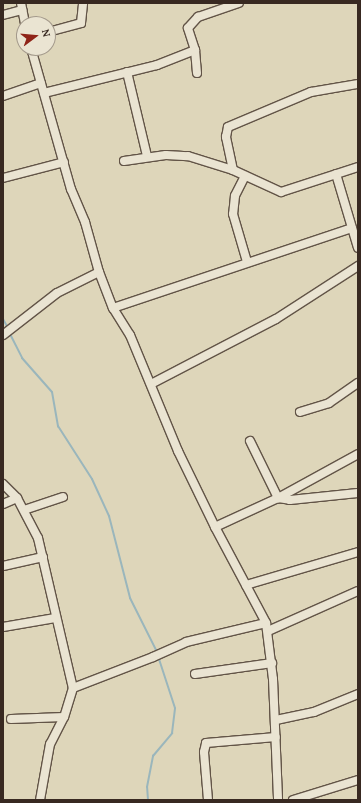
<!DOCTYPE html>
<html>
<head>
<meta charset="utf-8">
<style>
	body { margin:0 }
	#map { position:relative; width:361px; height:803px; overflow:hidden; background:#ded6ba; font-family:"Gentium Book Plus",serif }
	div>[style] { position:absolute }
	.stream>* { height:2px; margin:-1px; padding:0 1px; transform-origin:1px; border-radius:1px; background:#9ab6bc }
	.roads { filter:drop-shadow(1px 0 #625447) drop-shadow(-1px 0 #625447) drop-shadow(0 1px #625447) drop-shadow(0 -1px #625447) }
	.minor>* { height:8px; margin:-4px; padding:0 4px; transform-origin:4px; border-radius:4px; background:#eae4d2 }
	span { translate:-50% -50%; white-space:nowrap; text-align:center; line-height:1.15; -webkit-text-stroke:3.5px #eae4d2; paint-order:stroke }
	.frame { position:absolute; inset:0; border:4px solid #382921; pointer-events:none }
	.north { position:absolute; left:16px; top:16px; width:40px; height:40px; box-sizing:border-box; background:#eae4d2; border:1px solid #a3998b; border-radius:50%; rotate:74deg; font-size:11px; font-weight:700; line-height:16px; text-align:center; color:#382921 }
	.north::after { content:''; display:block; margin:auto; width:14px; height:18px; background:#8f2418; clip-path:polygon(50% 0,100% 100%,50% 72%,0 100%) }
</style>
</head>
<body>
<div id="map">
	<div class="stream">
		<div style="left:3px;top:319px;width:10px;rotate:61deg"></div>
		<div style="left:9px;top:332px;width:29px;rotate:63deg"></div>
		<div style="left:22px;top:358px;width:45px;rotate:48.6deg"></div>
		<div style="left:52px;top:392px;width:35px;rotate:80deg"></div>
		<div style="left:58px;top:426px;width:63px;rotate:57.3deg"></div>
		<div style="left:92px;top:479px;width:41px;rotate:65.3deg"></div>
		<div style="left:109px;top:516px;width:85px;rotate:75.6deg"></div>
		<div style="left:130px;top:598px;width:60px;rotate:63.4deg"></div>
		<div style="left:148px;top:800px;width:13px;rotate:-94deg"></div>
		<div style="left:147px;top:787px;width:32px;rotate:-79deg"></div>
		<div style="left:153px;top:756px;width:30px;rotate:-50deg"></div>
		<div style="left:172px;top:733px;width:25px;rotate:-83deg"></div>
		<div style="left:175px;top:708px;width:55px;rotate:-108.1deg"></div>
	</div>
	<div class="roads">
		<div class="minor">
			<div style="left:21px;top:3px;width:21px;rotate:79deg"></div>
			<div style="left:3px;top:15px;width:20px;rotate:-15deg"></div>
			<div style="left:48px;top:32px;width:34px;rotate:-15deg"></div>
			<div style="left:81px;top:23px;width:20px;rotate:-84deg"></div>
			<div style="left:31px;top:48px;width:147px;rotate:74.2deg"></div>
			<div style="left:71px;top:189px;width:36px;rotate:67deg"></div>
			<div style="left:85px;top:222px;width:52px;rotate:74.4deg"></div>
			<div style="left:99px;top:272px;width:39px;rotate:69deg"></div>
			<div style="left:113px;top:308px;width:32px;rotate:58deg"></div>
			<div style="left:130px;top:335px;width:126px;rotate:67.5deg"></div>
			<div style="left:178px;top:451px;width:85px;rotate:64deg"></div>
			<div style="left:215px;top:527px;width:109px;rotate:62deg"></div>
			<div style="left:266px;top:623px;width:56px;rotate:82.9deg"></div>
			<div style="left:273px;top:679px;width:121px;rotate:87.6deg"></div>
			<div style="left:127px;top:72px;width:86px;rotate:76.6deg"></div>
			<div style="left:197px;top:73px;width:23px;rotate:-95deg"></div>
			<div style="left:195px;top:50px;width:23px;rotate:-108deg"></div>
			<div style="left:188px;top:28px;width:15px;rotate:-48deg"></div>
			<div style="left:198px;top:17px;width:43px;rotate:-18.9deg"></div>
			<div style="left:44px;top:93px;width:116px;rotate:-13.9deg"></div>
			<div style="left:157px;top:65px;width:41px;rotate:-21.5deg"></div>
			<div style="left:3px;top:96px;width:40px;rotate:-18.9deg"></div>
			<div style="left:124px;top:161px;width:42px;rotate:-8.1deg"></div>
			<div style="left:166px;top:155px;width:22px;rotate:3deg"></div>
			<div style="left:188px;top:156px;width:47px;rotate:17.3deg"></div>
			<div style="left:233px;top:170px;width:53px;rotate:24.6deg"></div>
			<div style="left:281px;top:192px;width:81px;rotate:-18deg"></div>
			<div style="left:233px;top:170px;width:34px;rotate:-102deg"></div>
			<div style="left:226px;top:137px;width:10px;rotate:-79deg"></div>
			<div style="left:228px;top:127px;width:90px;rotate:-22.9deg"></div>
			<div style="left:311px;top:92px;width:48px;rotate:-9.7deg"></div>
			<div style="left:336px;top:174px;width:77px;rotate:73.4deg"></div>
			<div style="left:245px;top:176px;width:22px;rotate:117deg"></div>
			<div style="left:235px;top:196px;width:18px;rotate:96deg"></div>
			<div style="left:233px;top:214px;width:50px;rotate:73.7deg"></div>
			<div style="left:3px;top:178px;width:63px;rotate:-14.7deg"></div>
			<div style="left:113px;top:308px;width:252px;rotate:-18.5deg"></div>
			<div style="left:3px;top:335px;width:68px;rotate:-37.9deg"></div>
			<div style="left:57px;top:293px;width:47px;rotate:-26.6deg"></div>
			<div style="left:151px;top:384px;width:141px;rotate:-27.5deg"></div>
			<div style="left:276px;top:319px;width:98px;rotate:-32.9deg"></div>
			<div style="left:300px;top:412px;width:30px;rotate:-17deg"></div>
			<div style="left:329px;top:403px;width:35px;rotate:-35deg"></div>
			<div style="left:250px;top:441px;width:64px;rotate:63.8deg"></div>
			<div style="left:278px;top:498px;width:12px;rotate:9deg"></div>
			<div style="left:290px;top:500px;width:68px;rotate:-5.9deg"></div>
			<div style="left:3px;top:484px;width:20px;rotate:45deg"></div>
			<div style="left:17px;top:498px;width:45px;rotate:62.3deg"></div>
			<div style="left:38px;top:538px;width:154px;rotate:76.9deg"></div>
			<div style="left:73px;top:688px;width:30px;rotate:107deg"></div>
			<div style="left:64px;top:717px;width:30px;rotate:117deg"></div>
			<div style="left:50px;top:744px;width:57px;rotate:100.1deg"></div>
			<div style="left:3px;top:504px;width:15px;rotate:-23deg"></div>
			<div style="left:24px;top:510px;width:41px;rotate:-18.4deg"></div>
			<div style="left:215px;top:527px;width:69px;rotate:-24.7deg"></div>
			<div style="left:278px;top:498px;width:91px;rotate:-28.8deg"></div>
			<div style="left:3px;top:566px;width:41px;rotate:-12.7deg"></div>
			<div style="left:246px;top:585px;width:117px;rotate:-16.4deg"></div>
			<div style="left:3px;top:627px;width:53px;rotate:-9.8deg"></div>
			<div style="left:268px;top:631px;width:98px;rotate:-24deg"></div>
			<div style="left:195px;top:674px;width:78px;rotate:-8.1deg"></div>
			<div style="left:73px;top:688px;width:86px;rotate:-21.2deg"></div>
			<div style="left:153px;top:657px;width:36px;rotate:-24deg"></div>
			<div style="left:186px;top:642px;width:82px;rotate:-13.4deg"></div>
			<div style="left:11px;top:719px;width:53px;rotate:-2.2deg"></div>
			<div style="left:276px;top:720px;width:39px;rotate:-12deg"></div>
			<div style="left:314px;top:712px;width:48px;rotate:-22.2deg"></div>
			<div style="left:208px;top:800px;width:48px;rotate:-94.8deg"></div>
			<div style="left:204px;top:752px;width:9px;rotate:-77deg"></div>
			<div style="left:206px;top:743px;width:70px;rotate:-4.9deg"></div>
			<div style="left:293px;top:800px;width:68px;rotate:-17.1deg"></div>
		</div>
	</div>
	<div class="frame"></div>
	<div class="north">N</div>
</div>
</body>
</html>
